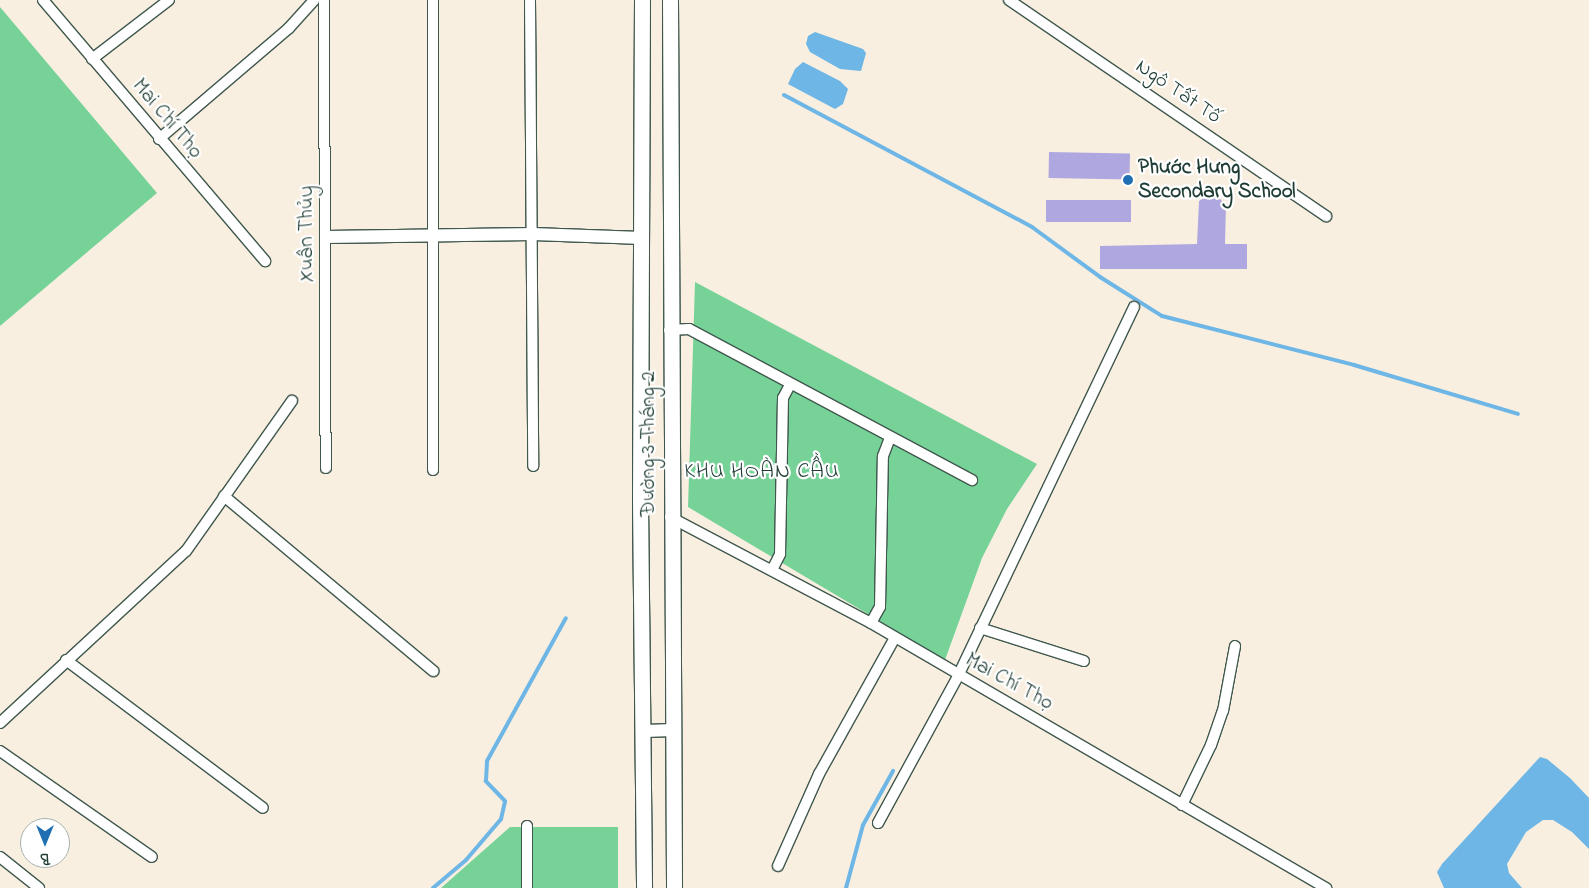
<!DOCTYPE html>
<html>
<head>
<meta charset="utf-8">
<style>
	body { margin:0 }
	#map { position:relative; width:1589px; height:888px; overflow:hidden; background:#f9efe1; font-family:"Indie Flower",sans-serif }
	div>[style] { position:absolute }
	.green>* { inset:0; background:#77d298 }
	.water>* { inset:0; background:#6db6e5 }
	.stream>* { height:4px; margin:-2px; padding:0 2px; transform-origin:2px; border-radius:2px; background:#6db6e5 }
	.building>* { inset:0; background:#afa8e0; transform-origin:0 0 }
	.roads { filter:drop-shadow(1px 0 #40584e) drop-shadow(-1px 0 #40584e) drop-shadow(0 1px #40584e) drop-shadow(0 -1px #40584e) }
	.minor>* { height:10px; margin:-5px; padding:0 5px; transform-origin:5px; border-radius:5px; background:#fff }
	.tertiary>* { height:12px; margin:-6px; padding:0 6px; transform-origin:6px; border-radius:6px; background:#fff }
	.secondary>* { height:15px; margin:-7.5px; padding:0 7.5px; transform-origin:7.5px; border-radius:7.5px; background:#fff }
	.dots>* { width:14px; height:14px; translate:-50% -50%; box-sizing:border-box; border:2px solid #fff; border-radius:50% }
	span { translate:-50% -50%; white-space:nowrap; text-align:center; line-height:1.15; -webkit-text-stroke:4.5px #fff; paint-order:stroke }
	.street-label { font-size:21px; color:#1f3d34 }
	.poi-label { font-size:21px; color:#1f3d34; font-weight:700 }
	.left { translate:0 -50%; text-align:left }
	.neighbourhood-label { font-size:22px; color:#1f3d34; letter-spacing:1px }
	.north { position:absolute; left:20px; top:818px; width:50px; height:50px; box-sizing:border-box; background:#fff; border:1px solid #a5b1ae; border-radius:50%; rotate:180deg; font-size:14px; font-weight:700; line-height:20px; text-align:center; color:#1f3d34 }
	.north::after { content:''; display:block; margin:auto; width:18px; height:22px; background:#1f6fb2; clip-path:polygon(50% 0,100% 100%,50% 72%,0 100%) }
</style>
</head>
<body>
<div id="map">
	<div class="green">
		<div style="clip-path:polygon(0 7px,157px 193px,0 326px)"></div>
		<div style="clip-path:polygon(695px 282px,1037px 464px,1007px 509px,982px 558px,945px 660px,688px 507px)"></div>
		<div style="clip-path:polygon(510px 827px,618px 827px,618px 888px,441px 888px)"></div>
	</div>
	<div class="water">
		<div style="clip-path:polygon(815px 32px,863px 49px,866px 53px,861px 71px,840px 69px,810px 52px,806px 44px,808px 36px)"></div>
		<div style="clip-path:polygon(803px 62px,840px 81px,848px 89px,843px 104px,835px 109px,788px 84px,795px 69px)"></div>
		<div style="clip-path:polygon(1540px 757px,1547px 759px,1570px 778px,1589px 798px,1589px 849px,1572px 832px,1553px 820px,1543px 820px,1526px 832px,1507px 864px,1509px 873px,1522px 888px,1444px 888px,1437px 872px,1442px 864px)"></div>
	</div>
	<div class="stream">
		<div style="left:784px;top:95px;width:281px;rotate:28deg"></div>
		<div style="left:1032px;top:227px;width:84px;rotate:36.3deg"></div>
		<div style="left:1100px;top:277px;width:73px;rotate:32.2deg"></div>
		<div style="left:1162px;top:316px;width:198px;rotate:14.3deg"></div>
		<div style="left:1354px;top:365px;width:171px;rotate:16.6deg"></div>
		<div style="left:433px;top:888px;width:43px;rotate:-40.3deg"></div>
		<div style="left:466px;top:860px;width:54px;rotate:-49.5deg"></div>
		<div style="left:501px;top:819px;width:18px;rotate:-77deg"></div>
		<div style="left:505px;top:801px;width:28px;rotate:-134deg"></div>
		<div style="left:486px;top:781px;width:20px;rotate:-87deg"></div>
		<div style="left:487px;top:761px;width:163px;rotate:-61.1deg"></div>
		<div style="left:846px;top:888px;width:65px;rotate:-74.9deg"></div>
		<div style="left:863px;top:825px;width:62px;rotate:-60.9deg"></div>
	</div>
	<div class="building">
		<div style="left:1049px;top:152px;width:81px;height:26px;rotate:1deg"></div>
		<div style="clip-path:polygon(1207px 196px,1217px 196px,1226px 205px,1225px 244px,1247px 244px,1247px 269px,1100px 269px,1100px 246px,1197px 244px,1199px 201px)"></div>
		<div style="left:1046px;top:200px;width:85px;height:22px"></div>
	</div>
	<div class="roads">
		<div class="minor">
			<div style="left:43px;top:0;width:343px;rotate:49.6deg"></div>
			<div style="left:324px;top:0;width:468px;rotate:89.8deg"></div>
			<div style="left:433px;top:0;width:470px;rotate:90deg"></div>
			<div style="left:530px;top:0;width:466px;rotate:89.6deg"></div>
			<div style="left:1009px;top:0;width:384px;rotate:34.3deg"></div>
			<div style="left:92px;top:59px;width:97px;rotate:-37.5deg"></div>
			<div style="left:159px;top:139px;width:171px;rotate:-40.5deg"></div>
			<div style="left:289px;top:28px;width:38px;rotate:-48deg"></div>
			<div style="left:669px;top:330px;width:20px;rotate:-3deg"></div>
			<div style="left:689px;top:329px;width:321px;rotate:28.1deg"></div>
			<div style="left:224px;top:496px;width:273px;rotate:39.9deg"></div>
			<div style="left:670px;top:517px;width:227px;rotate:27.8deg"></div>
			<div style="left:871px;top:623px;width:527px;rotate:30.22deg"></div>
			<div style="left:772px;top:570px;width:18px;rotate:-63deg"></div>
			<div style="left:780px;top:554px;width:156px;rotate:-88.9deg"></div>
			<div style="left:783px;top:398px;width:15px;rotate:-62deg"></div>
			<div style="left:871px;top:623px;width:18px;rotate:-61deg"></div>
			<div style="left:880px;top:607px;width:151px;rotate:-88.9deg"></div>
			<div style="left:883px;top:456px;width:19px;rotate:-69deg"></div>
			<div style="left:980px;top:628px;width:109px;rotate:17.6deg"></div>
			<div style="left:66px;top:660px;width:246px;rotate:36.9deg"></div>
			<div style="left:0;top:723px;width:253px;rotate:-42.8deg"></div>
			<div style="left:186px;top:551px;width:184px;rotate:-54.8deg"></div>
			<div style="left:0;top:751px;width:185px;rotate:34.9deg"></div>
			<div style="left:1182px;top:805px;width:67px;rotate:-64.2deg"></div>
			<div style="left:1211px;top:745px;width:36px;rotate:-71deg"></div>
			<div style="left:1223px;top:711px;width:66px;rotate:-79.5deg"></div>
			<div style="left:878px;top:823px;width:167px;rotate:-61.4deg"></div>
			<div style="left:958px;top:676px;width:409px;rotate:-64.5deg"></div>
			<div style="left:527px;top:826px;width:62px;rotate:90deg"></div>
			<div style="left:0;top:857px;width:50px;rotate:38.5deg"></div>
			<div style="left:778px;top:866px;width:101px;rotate:-66deg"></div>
			<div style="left:819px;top:774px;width:154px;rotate:-60.9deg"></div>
		</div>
		<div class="tertiary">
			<div style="left:326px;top:237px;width:207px;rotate:-0.8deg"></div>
			<div style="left:533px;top:234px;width:109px;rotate:2.1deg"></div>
			<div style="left:644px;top:731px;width:30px;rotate:-2deg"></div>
		</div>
		<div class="secondary">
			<div style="left:642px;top:0;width:501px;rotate:90.23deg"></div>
			<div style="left:640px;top:501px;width:387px;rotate:89.4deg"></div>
			<div style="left:670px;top:0;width:888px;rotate:89.74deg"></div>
		</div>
	</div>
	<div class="dots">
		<div style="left:1128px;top:180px;background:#1f6fb2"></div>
	</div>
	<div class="street-label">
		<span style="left:1178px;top:92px;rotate:34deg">Ngô Tất Tố</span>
		<span style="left:167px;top:119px;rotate:50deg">Mai Chí Thọ</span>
		<span style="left:307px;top:234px;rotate:-90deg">Xuân Thủy</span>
		<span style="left:649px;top:444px;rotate:-90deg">Đường 3 Tháng 2</span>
		<span style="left:1009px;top:682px;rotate:29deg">Mai Chí Thọ</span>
	</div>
	<div class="poi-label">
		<span class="left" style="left:1138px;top:180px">Phước Hưng<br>Secondary School</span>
	</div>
	<div class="neighbourhood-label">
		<span style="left:762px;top:473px">KHU HOÀN CẦU</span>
	</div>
	<div class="north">B</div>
</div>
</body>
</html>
